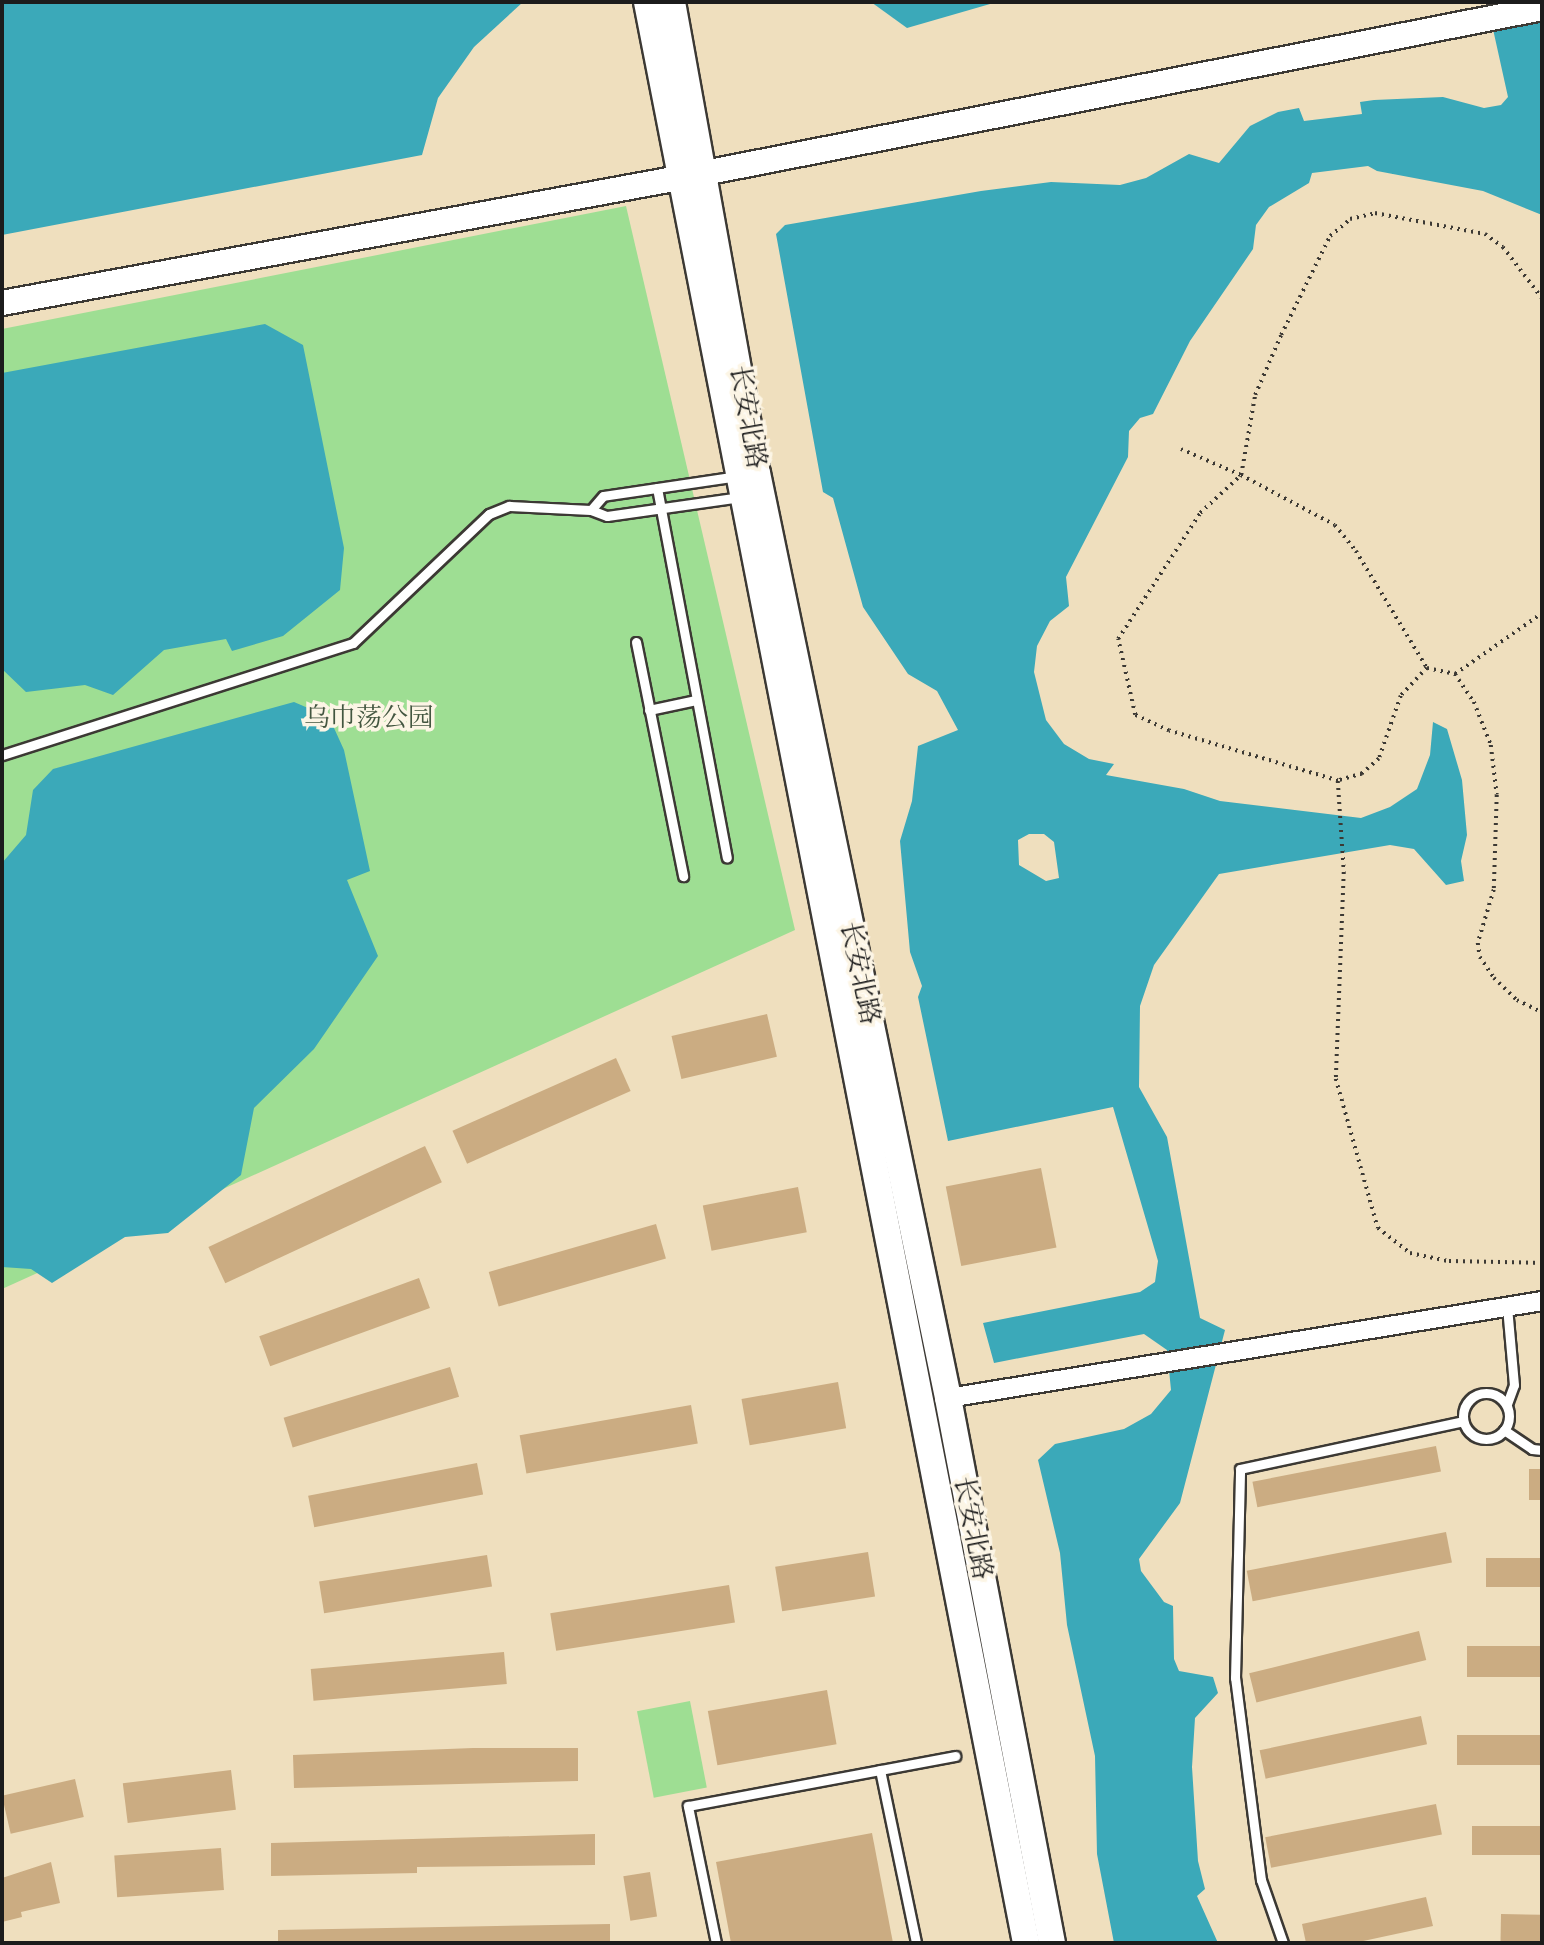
<!DOCTYPE html>
<html>
<head>
<meta charset="utf-8">
<style>
	body { margin:0 }
	#map { position:relative; width:1544px; height:1945px; overflow:hidden; background:#efdfbe; font-family:"IM FELL French Canon","Noto Serif SC",serif }
	div>[style] { position:absolute }
	.green>* { inset:0; background:#9ede93; transform-origin:0 0 }
	.water>* { inset:0; background:#3ba9b9 }
	.building>* { inset:0; background:#cbac82; transform-origin:0 0 }
	.path>* { height:3.5px; margin-top:-1.75px; transform-origin:0; background:repeating-linear-gradient(90deg,#3c3934 0 2px,transparent 0 7px) }
	.roads { filter:drop-shadow(2px 0 #3c3934) drop-shadow(-2px 0 #3c3934) drop-shadow(0 2px #3c3934) drop-shadow(0 -2px #3c3934) }
	.service>* { height:9px; margin:-4.5px; padding:0 4.5px; transform-origin:4.5px; border-radius:4.5px; background:#fff }
	.service>.ring { margin:-4.5px; padding:0; box-sizing:content-box; background:none; border:9px solid #fff; border-radius:50% }
	.minor>* { height:18px; margin:-9px; padding:0 9px; transform-origin:9px; border-radius:9px; background:#fff }
	.secondary>* { height:24px; margin:-12px; padding:0 12px; transform-origin:12px; border-radius:12px; background:#fff }
	.primary>* { height:26px; margin:-13px; padding:0 13px; transform-origin:13px; border-radius:13px; background:#fff }
	span { translate:-50% -50%; white-space:nowrap; text-align:center; line-height:1.15; -webkit-text-stroke:7px #fcf5e5; paint-order:stroke }
	.street-label { font-size:26px; color:#1c1c1c }
	.park-label { font-size:26px; color:#435640 }
	.frame { position:absolute; inset:0; border:4px solid #1c1c1c; pointer-events:none }
</style>
</head>
<body>
<div id="map">
	<div class="green">
		<div style="clip-path:polygon(626px 206px,795px 930px,2px 1289px,2px 329px)"></div>
		<div style="left:690px;top:1701px;width:88px;height:54px;rotate:79deg"></div>
	</div>
	<div class="water">
		<div style="clip-path:polygon(2px 2px,523px 2px,474px 47px,438px 98px,422px 155px,2px 235px)"></div>
		<div style="clip-path:polygon(871px 2px,997px 2px,907px 28px)"></div>
		<div style="clip-path:polygon(evenodd,1487px 2px,1542px 2px,1542px 215px,1483px 191px,1377px 171px,1368px 166px,1312px 173px,1309px 183px,1269px 207px,1256px 225px,1253px 249px,1190px 341px,1153px 414px,1140px 418px,1129px 431px,1128px 457px,1066px 577px,1069px 606px,1050px 621px,1037px 646px,1034px 672px,1046px 720px,1064px 744px,1089px 759px,1114px 764px,1106px 775px,1184px 789px,1220px 801px,1361px 818px,1390px 807px,1417px 789px,1430px 755px,1433px 722px,1447px 729px,1462px 780px,1467px 835px,1461px 861px,1464px 881px,1446px 885px,1414px 849px,1390px 845px,1219px 874px,1154px 965px,1140px 1006px,1139px 1087px,1167px 1137px,1200px 1318px,1225px 1330px,1180px 1503px,1139px 1559px,1141px 1571px,1164px 1602px,1173px 1606px,1174px 1659px,1179px 1671px,1213px 1677px,1218px 1693px,1195px 1718px,1192px 1767px,1198px 1861px,1205px 1889px,1197px 1896px,1218px 1943px,1114px 1943px,1097px 1854px,1095px 1756px,1067px 1625px,1060px 1553px,1038px 1460px,1055px 1444px,1124px 1429px,1151px 1414px,1171px 1390px,1167px 1350px,1144px 1334px,994px 1363px,983px 1323px,1140px 1292px,1155px 1282px,1158px 1261px,1113px 1107px,948px 1141px,918px 997px,922px 986px,910px 952px,900px 841px,912px 801px,918px 746px,958px 730px,937px 691px,908px 674px,863px 607px,833px 498px,823px 492px,776px 234px,785px 225px,981px 191px,1051px 182px,1120px 185px,1146px 178px,1189px 154px,1219px 163px,1250px 126px,1278px 112px,1299px 108px,1304px 121px,1362px 114px,1360px 102px,1374px 100px,1443px 97px,1484px 108px,1501px 105px,1508px 97px,1487px 2px,1029px 834px,1044px 834px,1054px 842px,1059px 878px,1046px 881px,1019px 865px,1018px 840px,1029px 834px)"></div>
		<div style="clip-path:polygon(265px 324px,303px 345px,344px 548px,340px 590px,283px 636px,232px 651px,226px 639px,164px 650px,113px 695px,85px 685px,26px 692px,2px 669px,2px 373px)"></div>
		<div style="clip-path:polygon(294px 702px,329px 717px,344px 750px,370px 871px,347px 880px,378px 956px,314px 1049px,254px 1108px,241px 1175px,168px 1233px,125px 1237px,52px 1283px,31px 1269px,2px 1267px,2px 863px,26px 835px,33px 790px,53px 769px)"></div>
	</div>
	<div class="building">
		<div style="left:767px;top:1014px;width:44px;height:98px;rotate:77deg"></div>
		<div style="left:616px;top:1058px;width:36px;height:179px;rotate:66deg"></div>
		<div style="left:425px;top:1146px;width:40px;height:239px;rotate:65deg"></div>
		<div style="left:1041px;top:1168px;width:81px;height:97px;rotate:79deg"></div>
		<div style="left:798px;top:1187px;width:46px;height:97px;rotate:79deg"></div>
		<div style="left:656px;top:1224px;width:36px;height:174px;rotate:74deg"></div>
		<div style="left:419px;top:1278px;width:32px;height:170px;rotate:70deg"></div>
		<div style="left:450px;top:1367px;width:31px;height:174px;rotate:73deg"></div>
		<div style="left:838px;top:1382px;width:47px;height:98px;rotate:80deg"></div>
		<div style="left:691px;top:1405px;width:39px;height:174px;rotate:80deg"></div>
		<div style="left:1436px;top:1446px;width:26px;height:187px;rotate:79deg"></div>
		<div style="left:477px;top:1463px;width:32px;height:172px;rotate:79deg"></div>
		<div style="left:1529px;top:1469px;width:13px;height:31px"></div>
		<div style="left:1446px;top:1532px;width:31px;height:203px;rotate:79deg"></div>
		<div style="left:868px;top:1552px;width:45px;height:94px;rotate:81deg"></div>
		<div style="left:487px;top:1555px;width:32px;height:170px;rotate:81deg"></div>
		<div style="left:1486px;top:1558px;width:56px;height:29px"></div>
		<div style="left:729px;top:1585px;width:38px;height:181px;rotate:81deg"></div>
		<div style="left:1419px;top:1631px;width:30px;height:175px;rotate:76deg"></div>
		<div style="left:1467px;top:1646px;width:75px;height:31px"></div>
		<div style="left:504px;top:1652px;width:32px;height:194px;rotate:85deg"></div>
		<div style="left:827px;top:1690px;width:55px;height:121px;rotate:80deg"></div>
		<div style="left:1421px;top:1716px;width:29px;height:165px;rotate:78deg"></div>
		<div style="left:1457px;top:1735px;width:85px;height:30px"></div>
		<div style="clip-path:polygon(473px 1748px,578px 1748px,578px 1781px,294px 1788px,293px 1755px)"></div>
		<div style="left:231px;top:1770px;width:40px;height:109px;rotate:83deg"></div>
		<div style="left:75px;top:1779px;width:39px;height:75px;rotate:77deg"></div>
		<div style="left:1436px;top:1804px;width:31px;height:174px;rotate:79deg"></div>
		<div style="left:1472px;top:1826px;width:70px;height:29px"></div>
		<div style="clip-path:polygon(872px 1833px,893px 1943px,731px 1943px,716px 1862px)"></div>
		<div style="clip-path:polygon(595px 1834px,595px 1865px,417px 1867px,417px 1873px,271px 1876px,271px 1843px)"></div>
		<div style="left:221px;top:1848px;width:42px;height:107px;rotate:86deg"></div>
		<div style="clip-path:polygon(51px 1862px,60px 1903px,21px 1912px,22px 1917px,2px 1922px,2px 1878px)"></div>
		<div style="left:650px;top:1872px;width:45px;height:27px;rotate:81deg"></div>
		<div style="clip-path:polygon(1426px 1897px,1433px 1926px,1354px 1943px,1306px 1943px,1302px 1924px)"></div>
		<div style="left:1501px;top:1914px;width:41px;height:29px;rotate:1deg"></div>
		<div style="clip-path:polygon(610px 1924px,610px 1943px,278px 1943px,278px 1930px)"></div>
	</div>
	<div class="path">
		<div style="left:1181px;top:449px;width:65px;rotate:23.4deg"></div>
		<div style="left:1241px;top:475px;width:106px;rotate:28deg"></div>
		<div style="left:1335px;top:525px;width:33px;rotate:51deg"></div>
		<div style="left:1356px;top:551px;width:137px;rotate:58.7deg"></div>
		<div style="left:1427px;top:668px;width:29px;rotate:12deg"></div>
		<div style="left:1455px;top:674px;width:34px;rotate:56deg"></div>
		<div style="left:1474px;top:702px;width:46px;rotate:68.4deg"></div>
		<div style="left:1491px;top:745px;width:50px;rotate:83.2deg"></div>
		<div style="left:1497px;top:795px;width:95px;rotate:91.8deg"></div>
		<div style="left:1494px;top:890px;width:55px;rotate:106.8deg"></div>
		<div style="left:1478px;top:943px;width:14px;rotate:82deg"></div>
		<div style="left:1480px;top:957px;width:25px;rotate:56deg"></div>
		<div style="left:1494px;top:978px;width:32px;rotate:44deg"></div>
		<div style="left:1517px;top:1000px;width:28px;rotate:26deg"></div>
		<div style="left:1427px;top:668px;width:38px;rotate:133deg"></div>
		<div style="left:1401px;top:696px;width:67px;rotate:109.2deg"></div>
		<div style="left:1379px;top:759px;width:23px;rotate:139deg"></div>
		<div style="left:1362px;top:774px;width:25px;rotate:164deg"></div>
		<div style="left:1338px;top:781px;width:176px;rotate:-163.5deg"></div>
		<div style="left:1169px;top:731px;width:38px;rotate:-155deg"></div>
		<div style="left:1135px;top:715px;width:78px;rotate:-102.6deg"></div>
		<div style="left:1118px;top:639px;width:150px;rotate:-56.9deg"></div>
		<div style="left:1200px;top:513px;width:56px;rotate:-42.8deg"></div>
		<div style="left:1241px;top:475px;width:81px;rotate:-80.1deg"></div>
		<div style="left:1255px;top:395px;width:65px;rotate:-66.6deg"></div>
		<div style="left:1281px;top:335px;width:110px;rotate:-63.7deg"></div>
		<div style="left:1330px;top:236px;width:26px;rotate:-40deg"></div>
		<div style="left:1350px;top:219px;width:26px;rotate:-13deg"></div>
		<div style="left:1375px;top:213px;width:112px;rotate:10.8deg"></div>
		<div style="left:1485px;top:234px;width:22px;rotate:36deg"></div>
		<div style="left:1503px;top:247px;width:64px;rotate:52.6deg"></div>
		<div style="left:1455px;top:674px;width:106px;rotate:-35deg"></div>
		<div style="left:1338px;top:781px;width:91px;rotate:86.2deg"></div>
		<div style="left:1344px;top:872px;width:207px;rotate:92.2deg"></div>
		<div style="left:1336px;top:1079px;width:155px;rotate:74.3deg"></div>
		<div style="left:1378px;top:1228px;width:41px;rotate:38deg"></div>
		<div style="left:1410px;top:1253px;width:40px;rotate:12deg"></div>
		<div style="left:1449px;top:1261px;width:93px;rotate:1.2deg"></div>
	</div>
	<div class="roads">
		<div class="service">
			<div style="left:738px;top:476px;width:136px;rotate:171.6deg"></div>
			<div style="left:603px;top:496px;width:18px;rotate:131deg"></div>
			<div style="left:591px;top:510px;width:17px;rotate:21deg"></div>
			<div style="left:607px;top:516px;width:135px;rotate:-8.1deg"></div>
			<div style="left:657px;top:488px;width:376px;rotate:79.3deg"></div>
			<div style="left:636px;top:642px;width:239px;rotate:78.6deg"></div>
			<div style="left:649px;top:710px;width:48px;rotate:-12deg"></div>
			<div style="left:2px;top:755px;width:368px;rotate:-17.7deg"></div>
			<div style="left:353px;top:643px;width:187px;rotate:-43.5deg"></div>
			<div style="left:489px;top:514px;width:22px;rotate:-22deg"></div>
			<div style="left:509px;top:506px;width:82px;rotate:2.8deg"></div>
			<div class="ring" style="left:1463px;top:1393px;width:37px;height:37px"></div>
			<div style="left:1507px;top:1404px;width:20px;rotate:-70deg"></div>
			<div style="left:1514px;top:1385px;width:79px;rotate:-95.1deg"></div>
			<div style="left:1504px;top:1430px;width:34px;rotate:34deg"></div>
			<div style="left:1532px;top:1449px;width:10px;rotate:6deg"></div>
			<div style="left:880px;top:1770px;width:177px;rotate:78.2deg"></div>
			<div style="left:716px;top:1943px;width:140px;rotate:-101.6deg"></div>
			<div style="left:688px;top:1806px;width:272px;rotate:-10.6deg"></div>
			<div style="left:1283px;top:1943px;width:67px;rotate:-109.2deg"></div>
			<div style="left:1261px;top:1880px;width:204px;rotate:-97.3deg"></div>
			<div style="left:1235px;top:1678px;width:209px;rotate:-88.6deg"></div>
			<div style="left:1240px;top:1469px;width:228px;rotate:-12.1deg"></div>
		</div>
		<div class="minor">
			<div style="left:948px;top:1398px;width:602px;rotate:-9.27deg"></div>
		</div>
		<div class="secondary">
			<div style="left:2px;top:303px;width:688px;rotate:-10.46deg"></div>
			<div style="left:679px;top:178px;width:880px;rotate:-11.14deg"></div>
		</div>
		<div class="primary">
			<div style="left:647px;top:2px;width:1978px;rotate:78.95deg"></div>
			<div style="left:672px;top:2px;width:479px;rotate:79.8deg"></div>
			<div style="left:757px;top:473px;width:945px;rotate:78.33deg"></div>
			<div style="left:948px;top:1398px;width:555px;rotate:79.2deg"></div>
		</div>
	</div>
	<div class="street-label">
		<span style="left:748px;top:417px;rotate:80deg">长安北路</span>
		<span style="left:860px;top:973px;rotate:78deg">长安北路</span>
		<span style="left:973px;top:1528px;rotate:79deg">长安北路</span>
	</div>
	<div class="park-label">
		<span style="left:369px;top:718px">乌巾荡公园</span>
	</div>
	<div class="frame"></div>
</div>
</body>
</html>
